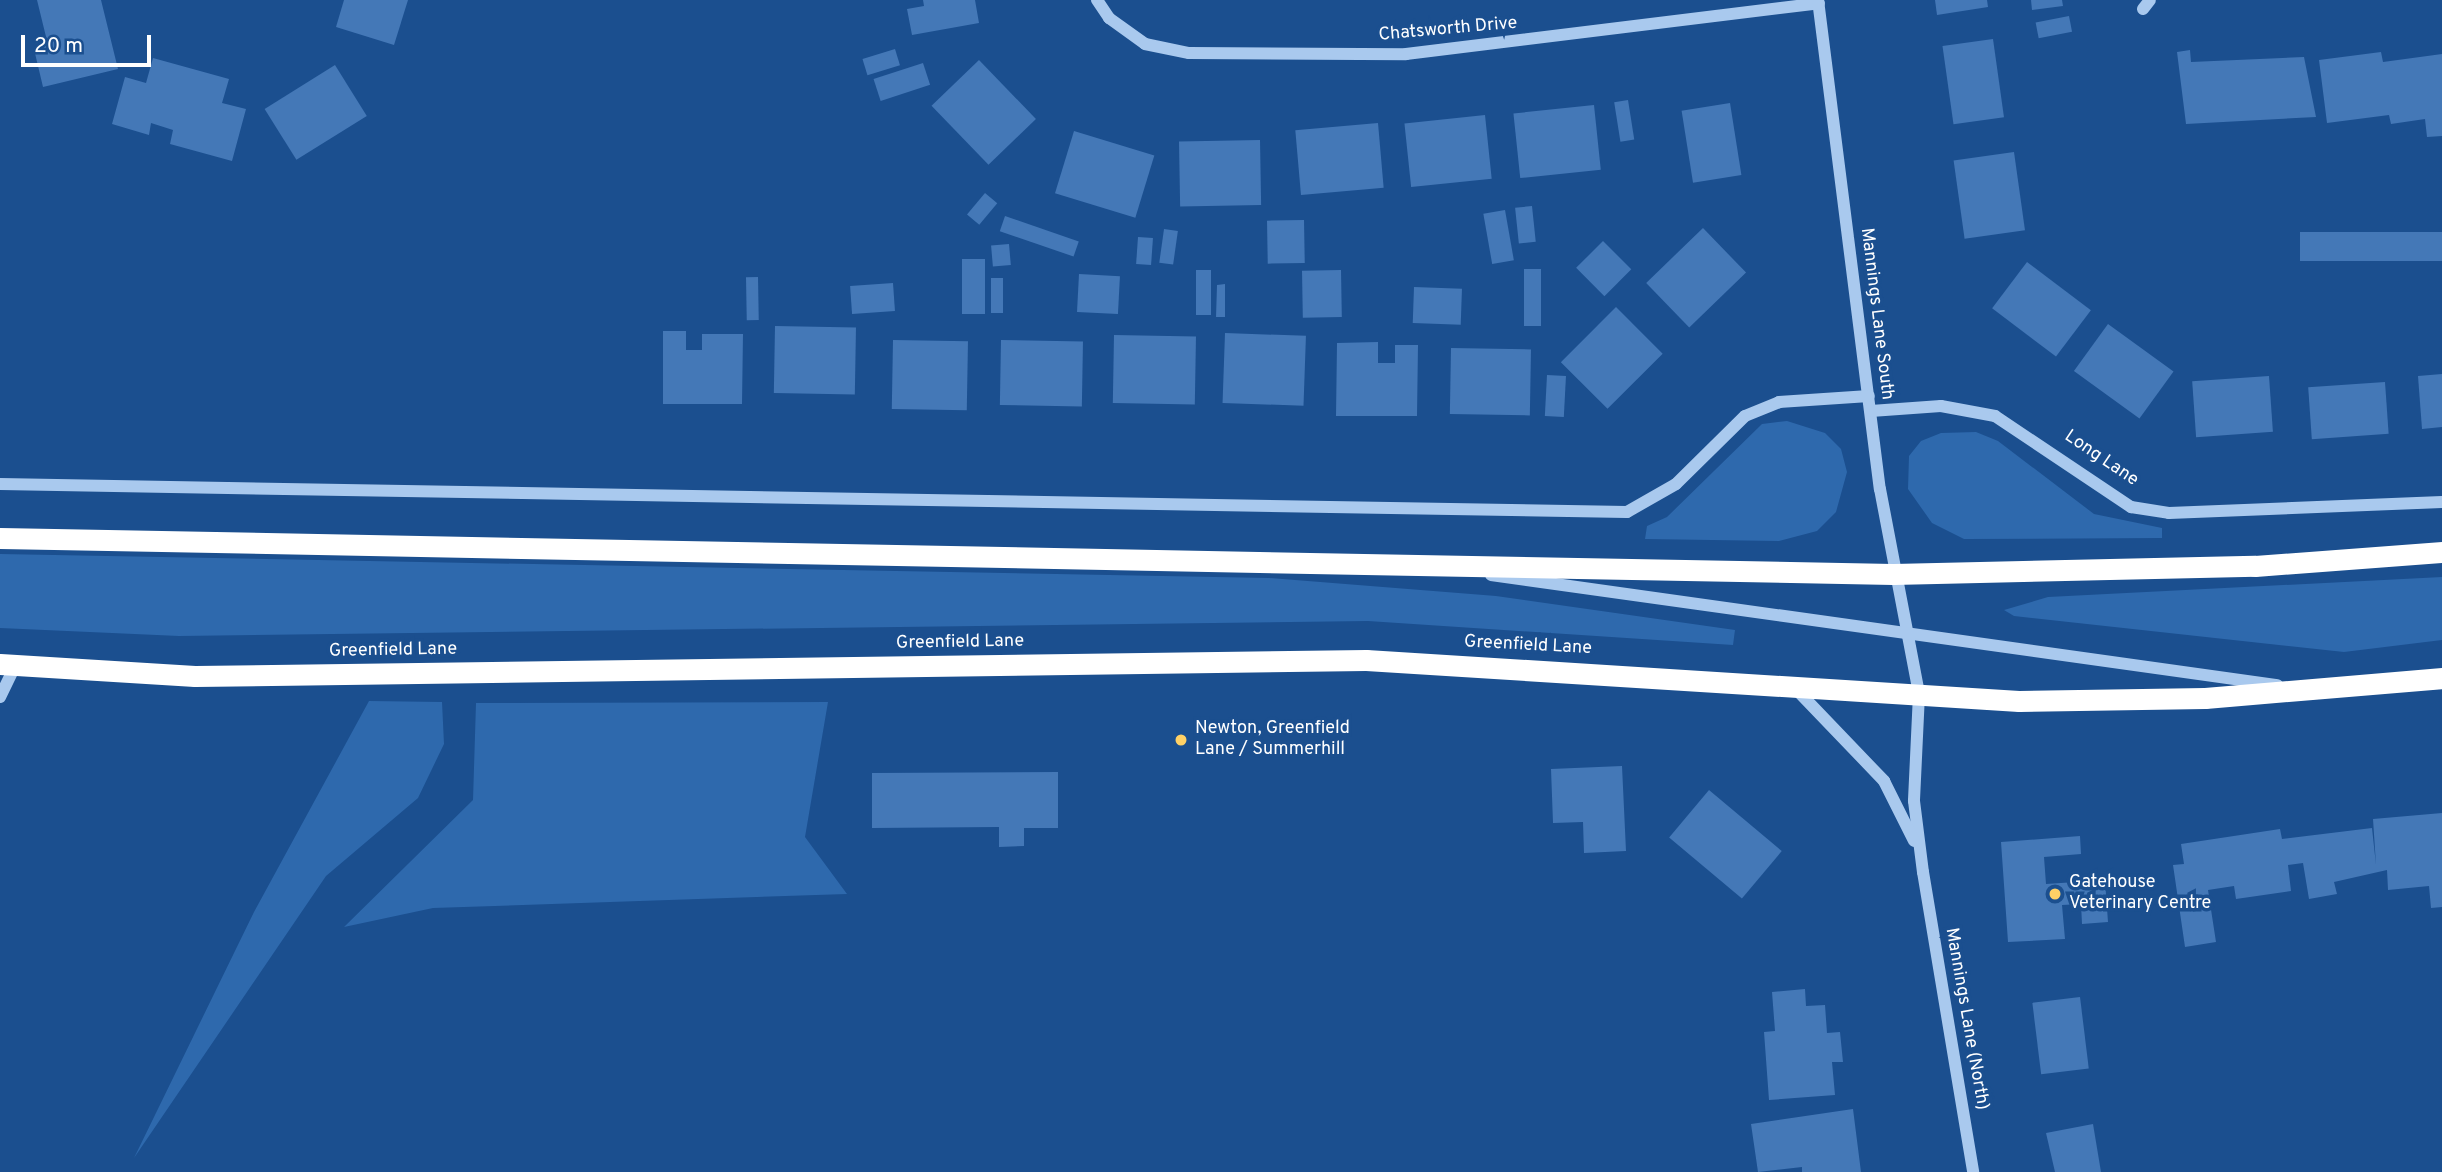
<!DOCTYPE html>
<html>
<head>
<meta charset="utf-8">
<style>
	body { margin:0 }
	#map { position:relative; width:2442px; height:1172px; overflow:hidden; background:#1b4f8f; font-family:Overpass,sans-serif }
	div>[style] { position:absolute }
	.green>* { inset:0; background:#2e69ad }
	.building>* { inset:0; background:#4478b7; transform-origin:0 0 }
	.minor>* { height:12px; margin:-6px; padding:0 6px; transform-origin:6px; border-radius:6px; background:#a9c9ee }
	.highway>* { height:21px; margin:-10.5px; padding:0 10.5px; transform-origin:10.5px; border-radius:10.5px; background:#fff }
	.dots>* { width:19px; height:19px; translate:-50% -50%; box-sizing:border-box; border:4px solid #1b4f8f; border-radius:50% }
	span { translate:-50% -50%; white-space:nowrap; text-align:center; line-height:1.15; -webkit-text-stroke:7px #1b4f8f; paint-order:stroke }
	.street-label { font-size:18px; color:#fff }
	.poi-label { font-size:18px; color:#fff }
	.left { translate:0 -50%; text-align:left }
	.scale { position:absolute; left:21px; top:35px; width:130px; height:32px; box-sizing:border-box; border:4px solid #fff; border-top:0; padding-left:9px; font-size:21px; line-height:24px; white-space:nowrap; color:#fff; -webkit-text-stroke:5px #1b4f8f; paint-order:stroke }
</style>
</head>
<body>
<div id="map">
	<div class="green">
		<div style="clip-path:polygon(1787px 421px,1825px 433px,1841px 449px,1847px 472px,1836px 512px,1817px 531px,1779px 541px,1645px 539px,1647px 526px,1667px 517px,1762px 424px)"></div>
		<div style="clip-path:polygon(1976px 432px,1998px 441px,2094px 514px,2162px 528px,2162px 538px,1964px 539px,1932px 523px,1908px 489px,1909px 456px,1921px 441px,1941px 433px)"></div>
		<div style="clip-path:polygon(0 554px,1269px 578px,1496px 596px,1735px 630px,1733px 645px,1368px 621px,179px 636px,0 628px)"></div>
		<div style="clip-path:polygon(2442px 577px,2442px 640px,2344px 652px,2014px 616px,2004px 610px,2048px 597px)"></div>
		<div style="clip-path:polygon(369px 701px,442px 702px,444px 744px,418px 798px,326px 876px,134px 1158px,254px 912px)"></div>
		<div style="clip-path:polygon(828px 702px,805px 837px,847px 894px,433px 908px,344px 927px,473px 800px,476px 703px)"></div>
	</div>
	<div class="building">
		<div style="clip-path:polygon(37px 0,101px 0,118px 69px,43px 87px,34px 49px,48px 45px)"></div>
		<div style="clip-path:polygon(344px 0,408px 0,394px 45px,336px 27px)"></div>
		<div style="clip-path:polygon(923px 0,975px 0,979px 23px,912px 35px,907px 9px,924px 6px)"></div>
		<div style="clip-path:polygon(1935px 0,1987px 0,1988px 7px,1937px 15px)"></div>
		<div style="clip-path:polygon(2031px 0,2062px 0,2063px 6px,2032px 10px)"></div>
		<div style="left:2069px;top:16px;width:16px;height:34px;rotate:79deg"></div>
		<div style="left:1993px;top:39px;width:79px;height:51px;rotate:82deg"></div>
		<div style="left:895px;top:49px;width:17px;height:34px;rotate:73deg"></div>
		<div style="clip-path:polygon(2190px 50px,2191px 62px,2304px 57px,2316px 117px,2186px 124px,2177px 52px)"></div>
		<div style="clip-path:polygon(2381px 52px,2383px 62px,2442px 54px,2442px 136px,2427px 137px,2425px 119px,2391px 124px,2389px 115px,2327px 123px,2319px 60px)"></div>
		<div style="clip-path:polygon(153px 58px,229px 79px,222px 103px,246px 109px,232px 161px,170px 144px,173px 130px,151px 123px,149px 135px,112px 124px,125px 77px,146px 83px)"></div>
		<div style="left:979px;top:60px;width:82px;height:66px;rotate:46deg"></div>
		<div style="left:923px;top:63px;width:23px;height:52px;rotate:72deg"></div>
		<div style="left:335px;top:65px;width:60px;height:83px;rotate:58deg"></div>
		<div style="left:1628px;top:100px;width:40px;height:14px;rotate:81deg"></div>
		<div style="left:1730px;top:103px;width:73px;height:49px;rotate:81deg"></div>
		<div style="left:1594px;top:105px;width:65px;height:81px;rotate:84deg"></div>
		<div style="left:1485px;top:115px;width:64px;height:81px;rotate:84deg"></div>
		<div style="left:1378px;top:123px;width:65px;height:83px;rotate:85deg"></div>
		<div style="left:1074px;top:131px;width:84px;height:65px;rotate:17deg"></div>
		<div style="left:1260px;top:140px;width:65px;height:81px;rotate:89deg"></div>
		<div style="left:2014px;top:152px;width:79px;height:61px;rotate:82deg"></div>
		<div style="left:985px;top:193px;width:16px;height:28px;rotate:40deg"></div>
		<div style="left:1532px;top:206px;width:36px;height:17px;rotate:84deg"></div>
		<div style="left:1505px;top:210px;width:51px;height:22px;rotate:80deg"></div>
		<div style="left:1005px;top:216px;width:78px;height:16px;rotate:19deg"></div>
		<div style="left:1304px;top:220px;width:43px;height:37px;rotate:89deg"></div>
		<div style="left:1703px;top:228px;width:62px;height:79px;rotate:46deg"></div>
		<div style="left:1164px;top:229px;width:14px;height:34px;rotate:8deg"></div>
		<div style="left:2442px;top:232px;width:29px;height:142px;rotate:90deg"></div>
		<div style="left:1138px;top:237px;width:15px;height:27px;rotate:4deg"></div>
		<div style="left:1603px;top:241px;width:40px;height:38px;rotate:45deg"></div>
		<div style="left:1009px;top:244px;width:21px;height:18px;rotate:85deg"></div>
		<div style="left:962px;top:259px;width:23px;height:55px"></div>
		<div style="left:2027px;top:262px;width:80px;height:58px;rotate:37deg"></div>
		<div style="left:1524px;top:269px;width:17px;height:57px"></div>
		<div style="left:1196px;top:270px;width:15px;height:45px"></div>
		<div style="left:1341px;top:270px;width:47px;height:39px;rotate:89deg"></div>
		<div style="left:1079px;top:274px;width:41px;height:38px;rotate:3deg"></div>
		<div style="left:758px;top:277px;width:43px;height:12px;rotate:89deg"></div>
		<div style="left:991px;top:278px;width:12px;height:35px"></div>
		<div style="left:893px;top:283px;width:28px;height:43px;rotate:86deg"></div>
		<div style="clip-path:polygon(1225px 284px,1225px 317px,1216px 317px,1217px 285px)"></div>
		<div style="left:1414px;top:287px;width:48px;height:36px;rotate:2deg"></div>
		<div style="left:1616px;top:307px;width:66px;height:78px;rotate:45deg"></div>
		<div style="left:2108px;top:324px;width:81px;height:58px;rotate:36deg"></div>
		<div style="left:775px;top:326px;width:81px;height:67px;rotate:1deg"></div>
		<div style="clip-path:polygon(663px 331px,686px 331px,686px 350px,702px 350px,702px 334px,743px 334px,742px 404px,663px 404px)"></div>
		<div style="left:1225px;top:333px;width:81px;height:70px;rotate:2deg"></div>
		<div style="left:1114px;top:335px;width:82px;height:68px;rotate:1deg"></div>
		<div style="left:893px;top:340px;width:75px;height:69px;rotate:1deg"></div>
		<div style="left:1001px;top:340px;width:82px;height:65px;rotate:1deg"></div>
		<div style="clip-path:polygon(1378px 342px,1378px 363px,1395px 363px,1395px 345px,1418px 345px,1417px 416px,1336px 416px,1337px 343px)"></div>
		<div style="left:1451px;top:348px;width:80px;height:66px;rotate:1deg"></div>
		<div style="clip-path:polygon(2442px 374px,2442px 427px,2422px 429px,2418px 376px)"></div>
		<div style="left:1547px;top:375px;width:19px;height:41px;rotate:3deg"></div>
		<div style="left:2269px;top:376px;width:56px;height:77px;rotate:86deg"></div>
		<div style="left:2385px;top:382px;width:52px;height:77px;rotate:86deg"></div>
		<div style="clip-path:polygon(1622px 766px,1626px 851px,1584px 853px,1583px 822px,1553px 823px,1551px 769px)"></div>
		<div style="clip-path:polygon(1058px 772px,1058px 828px,1024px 828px,1024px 846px,999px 847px,999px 827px,872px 828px,872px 773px)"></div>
		<div style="left:1709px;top:790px;width:95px;height:62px;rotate:40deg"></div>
		<div style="clip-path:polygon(2442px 813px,2442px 907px,2431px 908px,2429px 886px,2388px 890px,2387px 870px,2334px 882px,2337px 894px,2309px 899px,2303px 863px,2288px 865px,2291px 891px,2236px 899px,2234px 886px,2208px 890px,2216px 942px,2185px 947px,2173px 865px,2184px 864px,2181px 844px,2280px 829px,2282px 839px,2372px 828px,2376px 865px,2373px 819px)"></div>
		<div style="clip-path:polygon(2080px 836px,2081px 854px,2044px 857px,2046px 884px,2105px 880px,2108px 922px,2082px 924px,2081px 904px,2062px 905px,2065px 939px,2008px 942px,2001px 842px)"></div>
		<div style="clip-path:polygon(1805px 989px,1806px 1006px,1825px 1005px,1827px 1033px,1840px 1032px,1843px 1062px,1832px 1062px,1835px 1095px,1769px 1100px,1764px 1032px,1775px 1031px,1772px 992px)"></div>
		<div style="left:2080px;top:997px;width:72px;height:48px;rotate:83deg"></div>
		<div style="clip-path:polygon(1853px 1109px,1861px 1172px,1802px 1172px,1802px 1167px,1758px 1172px,1751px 1124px)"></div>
		<div style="clip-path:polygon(2093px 1124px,2101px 1172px,2055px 1172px,2046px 1133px)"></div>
	</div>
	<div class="minor">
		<div style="left:1097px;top:0;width:22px;rotate:56deg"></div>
		<div style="left:1109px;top:18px;width:44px;rotate:35.8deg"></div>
		<div style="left:1145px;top:44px;width:45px;rotate:11.6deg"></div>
		<div style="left:1189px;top:53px;width:217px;rotate:0.3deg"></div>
		<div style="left:1406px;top:54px;width:416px;rotate:-7deg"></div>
		<div style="left:1818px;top:0;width:493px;rotate:82.8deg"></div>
		<div style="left:1880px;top:489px;width:209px;rotate:79.2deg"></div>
		<div style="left:1919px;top:694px;width:107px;rotate:92.7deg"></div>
		<div style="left:1914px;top:801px;width:72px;rotate:82.8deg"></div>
		<div style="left:1923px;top:872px;width:304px;rotate:80.5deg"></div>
		<div style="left:2143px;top:9px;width:11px;rotate:-52deg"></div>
		<div style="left:1871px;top:411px;width:70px;rotate:-4.1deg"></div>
		<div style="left:1941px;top:406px;width:55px;rotate:10.5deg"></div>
		<div style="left:1995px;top:416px;width:164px;rotate:33.8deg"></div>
		<div style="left:2131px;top:507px;width:38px;rotate:9deg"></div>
		<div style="left:2169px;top:513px;width:273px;rotate:-2.3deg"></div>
		<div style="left:0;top:484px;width:1627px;rotate:0.99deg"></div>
		<div style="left:1627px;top:512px;width:56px;rotate:-29.7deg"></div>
		<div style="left:1676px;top:484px;width:97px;rotate:-44.6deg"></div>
		<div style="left:1745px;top:416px;width:37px;rotate:-22deg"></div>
		<div style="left:1779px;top:402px;width:90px;rotate:-3.8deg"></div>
		<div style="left:1491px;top:575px;width:794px;rotate:7.97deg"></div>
		<div style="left:1793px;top:686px;width:132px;rotate:46.2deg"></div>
		<div style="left:1884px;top:781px;width:67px;rotate:63.4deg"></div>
		<div style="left:0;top:697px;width:34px;rotate:-64deg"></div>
	</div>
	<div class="highway">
		<div style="left:0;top:538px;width:1893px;rotate:1.09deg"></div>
		<div style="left:1893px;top:574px;width:362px;rotate:-1.3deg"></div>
		<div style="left:2255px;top:566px;width:188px;rotate:-4.3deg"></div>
		<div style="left:0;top:664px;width:195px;rotate:3.5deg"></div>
		<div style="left:195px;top:676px;width:1171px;rotate:-0.78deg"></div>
		<div style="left:1366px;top:660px;width:654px;rotate:3.59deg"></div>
		<div style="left:2019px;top:701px;width:186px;rotate:-0.9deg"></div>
		<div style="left:2205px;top:698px;width:238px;rotate:-4.8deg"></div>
	</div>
	<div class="dots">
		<div style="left:1181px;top:740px;background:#ffd166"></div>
		<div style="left:2055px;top:894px;background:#ffd166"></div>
	</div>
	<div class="street-label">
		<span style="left:1448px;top:30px;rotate:-5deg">Chatsworth Drive</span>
		<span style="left:1876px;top:314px;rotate:83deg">Mannings Lane South</span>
		<span style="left:2101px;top:459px;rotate:34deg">Long Lane</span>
		<span style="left:960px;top:643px;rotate:-1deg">Greenfield Lane</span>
		<span style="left:1528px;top:646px;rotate:3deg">Greenfield Lane</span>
		<span style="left:393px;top:651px;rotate:-1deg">Greenfield Lane</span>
		<span style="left:1966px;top:1019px;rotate:80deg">Mannings Lane (North)</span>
	</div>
	<div class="poi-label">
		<span class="left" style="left:1195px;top:740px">Newton, Greenfield<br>Lane / Summerhill</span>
		<span class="left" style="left:2069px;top:894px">Gatehouse<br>Veterinary Centre</span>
	</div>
	<div class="scale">20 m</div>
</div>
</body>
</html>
